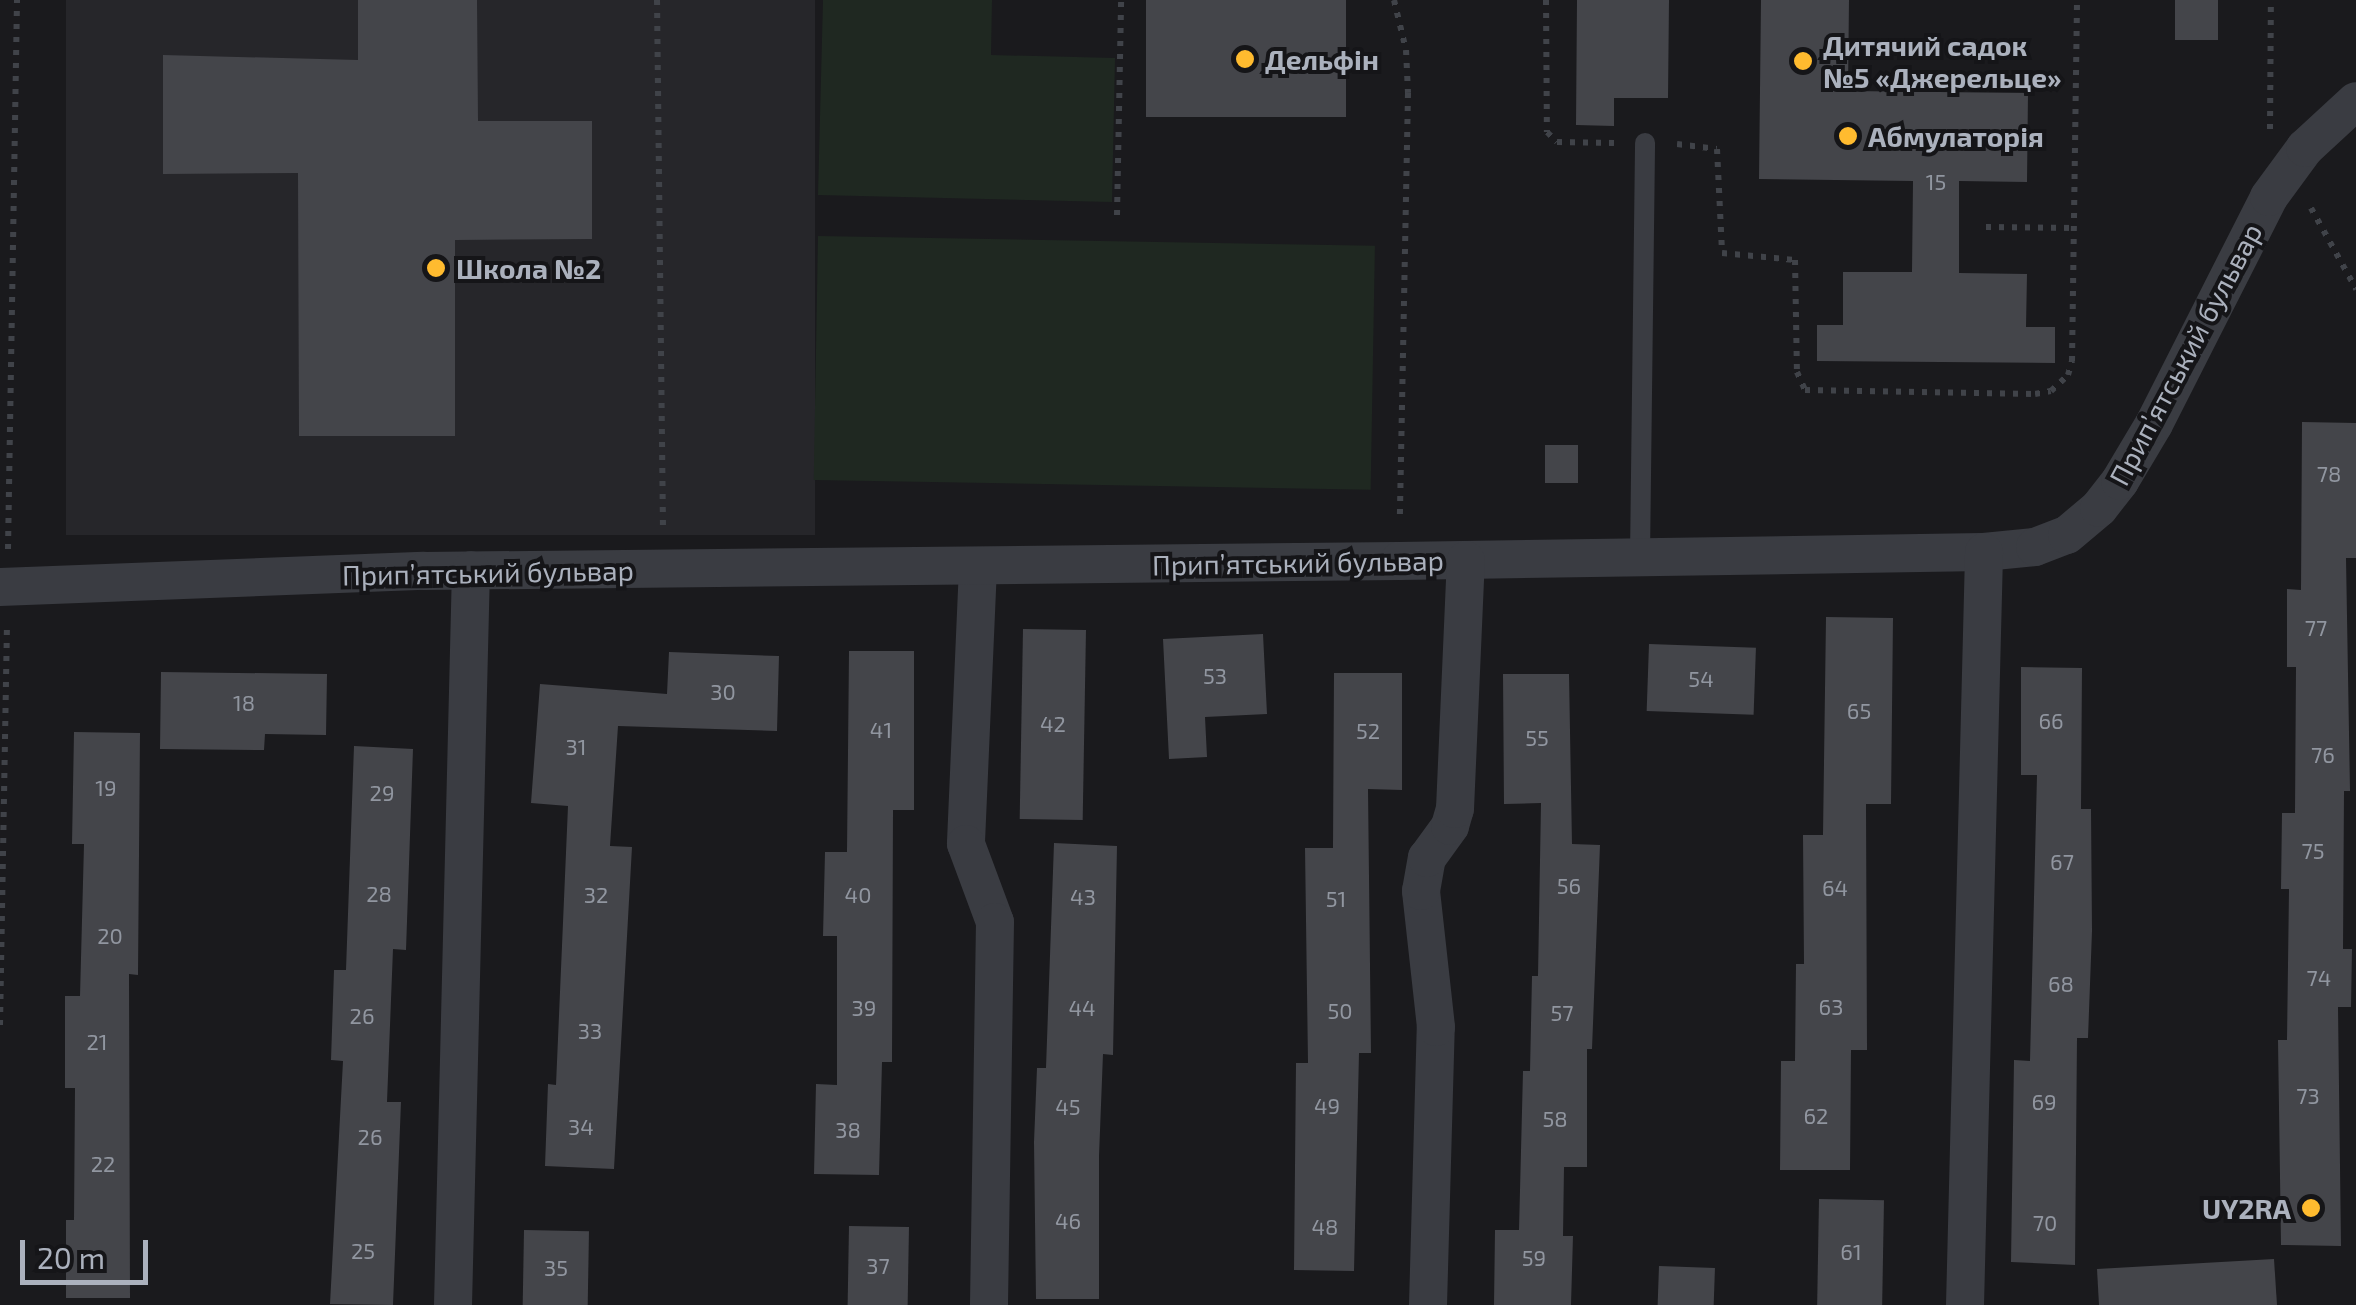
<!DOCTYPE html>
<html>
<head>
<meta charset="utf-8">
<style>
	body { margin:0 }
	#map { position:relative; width:2356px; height:1305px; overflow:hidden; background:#1a1a1d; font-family:"Exo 2",sans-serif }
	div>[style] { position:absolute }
	.built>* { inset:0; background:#26262a; transform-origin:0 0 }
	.green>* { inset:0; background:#1f2821; transform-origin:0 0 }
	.building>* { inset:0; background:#44454a; transform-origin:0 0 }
	.path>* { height:6px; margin-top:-3px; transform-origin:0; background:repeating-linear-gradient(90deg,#404349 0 5px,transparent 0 13px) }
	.service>* { height:20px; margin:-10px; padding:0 10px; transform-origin:10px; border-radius:10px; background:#3a3c42 }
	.minor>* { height:38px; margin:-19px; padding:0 19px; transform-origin:19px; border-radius:19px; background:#3a3c42 }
	.dots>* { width:28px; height:28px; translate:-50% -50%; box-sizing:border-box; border:5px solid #151518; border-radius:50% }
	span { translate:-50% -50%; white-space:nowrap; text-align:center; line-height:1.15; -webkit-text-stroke:8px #151518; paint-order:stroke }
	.number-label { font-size:22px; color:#9196a0 }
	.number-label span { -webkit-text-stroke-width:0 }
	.poi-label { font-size:28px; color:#abb1bd; font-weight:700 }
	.left { translate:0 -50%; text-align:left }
	.right { translate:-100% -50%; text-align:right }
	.street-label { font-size:28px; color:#abb1bd }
	.scale { position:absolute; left:20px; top:1240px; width:128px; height:45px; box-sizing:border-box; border:5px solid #abb1bd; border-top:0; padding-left:12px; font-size:30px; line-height:35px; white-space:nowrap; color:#abb1bd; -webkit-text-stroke:8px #151518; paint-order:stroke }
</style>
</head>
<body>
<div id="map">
	<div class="built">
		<div style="left:66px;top:0;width:749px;height:535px"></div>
	</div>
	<div class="green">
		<div style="clip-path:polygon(823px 0,992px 0,991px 55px,1115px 58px,1112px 202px,818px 195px)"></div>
		<div style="left:818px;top:236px;width:557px;height:244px;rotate:1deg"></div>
	</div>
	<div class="building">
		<div style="clip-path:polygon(358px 0,477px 0,478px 121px,592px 121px,592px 239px,455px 240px,455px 436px,299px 436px,298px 173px,163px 174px,163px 55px,358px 60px)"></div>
		<div style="left:1146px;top:0;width:200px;height:117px"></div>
		<div style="clip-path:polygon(1577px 0,1669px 0,1668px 98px,1614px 98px,1614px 126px,1576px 125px)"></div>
		<div style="clip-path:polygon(1761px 0,1849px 0,1848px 91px,2028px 93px,2027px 182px,1959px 181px,1959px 273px,2027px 274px,2026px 327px,2055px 327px,2055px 363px,1817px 361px,1817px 325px,1843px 325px,1843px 272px,1912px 272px,1913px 181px,1759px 179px)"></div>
		<div style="left:2175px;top:0;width:43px;height:40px"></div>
		<div style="clip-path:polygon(2302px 422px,2356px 423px,2356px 558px,2346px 558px,2350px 791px,2344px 791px,2343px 949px,2352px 949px,2351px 1007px,2338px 1007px,2341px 1246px,2281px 1245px,2278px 1040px,2287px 1040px,2289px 889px,2281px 889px,2282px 813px,2295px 813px,2296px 667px,2287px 667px,2287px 589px,2301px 590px)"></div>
		<div style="left:1545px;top:445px;width:33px;height:38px"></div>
		<div style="clip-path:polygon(1826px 617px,1893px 618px,1891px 804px,1866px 804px,1867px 1050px,1851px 1050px,1850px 1170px,1780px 1170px,1781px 1061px,1795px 1061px,1796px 964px,1804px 964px,1803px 835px,1823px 835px)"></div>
		<div style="left:1023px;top:629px;width:63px;height:190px;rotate:1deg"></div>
		<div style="clip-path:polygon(1263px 634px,1267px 714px,1205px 717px,1207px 757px,1169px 759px,1163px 639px)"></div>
		<div style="left:1649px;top:644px;width:107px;height:67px;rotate:2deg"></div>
		<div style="clip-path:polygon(849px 651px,914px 651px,914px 810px,893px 810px,892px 1062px,882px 1062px,879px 1175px,814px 1174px,816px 1084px,837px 1085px,837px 936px,823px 936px,825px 852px,847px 852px)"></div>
		<div style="clip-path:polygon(669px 652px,779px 656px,777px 731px,618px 726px,610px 846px,632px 847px,614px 1169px,545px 1166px,548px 1084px,556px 1085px,568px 806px,531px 803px,540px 684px,667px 694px)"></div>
		<div style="clip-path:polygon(2021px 667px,2082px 668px,2081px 809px,2091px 809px,2092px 931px,2088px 1038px,2077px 1038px,2075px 1265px,2011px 1262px,2014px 1060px,2030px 1061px,2037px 775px,2021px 775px)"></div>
		<div style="clip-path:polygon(161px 672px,327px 674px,326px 735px,265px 734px,264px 750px,160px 749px)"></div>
		<div style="clip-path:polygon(1334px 673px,1402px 673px,1402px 790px,1368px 789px,1371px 1053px,1359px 1053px,1354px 1271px,1294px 1270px,1296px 1063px,1308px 1063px,1305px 848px,1333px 848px)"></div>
		<div style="clip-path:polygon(1503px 674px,1569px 674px,1572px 844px,1600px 845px,1592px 1049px,1587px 1049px,1587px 1167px,1564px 1167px,1563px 1236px,1573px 1236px,1571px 1305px,1494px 1305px,1495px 1230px,1519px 1230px,1523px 1071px,1530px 1071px,1532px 976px,1538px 976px,1541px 803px,1504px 804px)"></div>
		<div style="clip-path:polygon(74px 732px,140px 733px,138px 975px,129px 974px,130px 1298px,66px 1298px,66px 1220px,74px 1220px,75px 1088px,65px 1088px,65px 996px,80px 996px,84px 844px,72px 844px)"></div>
		<div style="clip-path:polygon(354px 746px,413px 749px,406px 950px,393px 949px,387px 1102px,401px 1102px,393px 1305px,330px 1304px,343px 1061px,331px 1060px,334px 970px,346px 970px)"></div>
		<div style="clip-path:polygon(1054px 843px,1117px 846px,1113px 1055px,1103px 1054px,1099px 1156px,1099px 1299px,1036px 1299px,1034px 1142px,1037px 1068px,1046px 1068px)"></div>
		<div style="left:1819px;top:1199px;width:65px;height:106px;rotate:1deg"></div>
		<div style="left:849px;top:1226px;width:60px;height:79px;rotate:1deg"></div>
		<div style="left:524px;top:1230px;width:65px;height:75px;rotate:1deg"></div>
		<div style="clip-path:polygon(2274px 1259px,2277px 1305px,2099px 1305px,2097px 1269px)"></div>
		<div style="left:1659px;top:1266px;width:56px;height:39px;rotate:2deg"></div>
	</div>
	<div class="path">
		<div style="left:657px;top:0;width:529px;rotate:89.35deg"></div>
		<div style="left:1394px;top:0;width:51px;rotate:76.5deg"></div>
		<div style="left:1406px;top:50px;width:43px;rotate:87.3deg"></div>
		<div style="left:1408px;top:93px;width:429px;rotate:91.1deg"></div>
		<div style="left:1546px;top:0;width:132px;rotate:89.6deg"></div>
		<div style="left:1547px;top:132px;width:14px;rotate:45deg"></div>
		<div style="left:1557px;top:142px;width:57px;rotate:1deg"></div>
		<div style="left:2270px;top:129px;width:129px;rotate:-89.6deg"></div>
		<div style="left:1677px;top:144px;width:40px;rotate:7.1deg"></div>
		<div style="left:1717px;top:149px;width:104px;rotate:87.2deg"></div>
		<div style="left:1722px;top:253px;width:73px;rotate:5.5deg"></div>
		<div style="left:1795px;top:260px;width:112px;rotate:89deg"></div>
		<div style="left:1797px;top:372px;width:20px;rotate:66deg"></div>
		<div style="left:1805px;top:390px;width:230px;rotate:1deg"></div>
		<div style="left:2035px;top:394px;width:16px;rotate:-11deg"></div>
		<div style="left:2051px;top:391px;width:23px;rotate:-43deg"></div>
		<div style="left:2068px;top:375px;width:15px;rotate:-74deg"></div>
		<div style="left:2072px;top:361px;width:361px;rotate:-89.2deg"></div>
		<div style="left:2311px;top:208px;width:93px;rotate:60.9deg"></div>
		<div style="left:1117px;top:215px;width:215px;rotate:-88.9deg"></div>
		<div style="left:1986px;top:227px;width:88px;rotate:0.7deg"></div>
		<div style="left:8px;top:549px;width:549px;rotate:-89.06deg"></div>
		<div style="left:0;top:1025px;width:399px;rotate:-89deg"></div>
	</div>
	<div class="service">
		<div style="left:1640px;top:557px;width:414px;rotate:-89.3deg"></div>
	</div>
	<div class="minor">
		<div style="left:978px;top:567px;width:277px;rotate:92.5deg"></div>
		<div style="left:966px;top:844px;width:83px;rotate:69.6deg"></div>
		<div style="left:995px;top:922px;width:383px;rotate:90.9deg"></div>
		<div style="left:0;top:587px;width:424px;rotate:-2.2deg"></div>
		<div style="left:424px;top:571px;width:975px;rotate:-0.59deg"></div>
		<div style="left:1399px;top:561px;width:585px;rotate:-0.88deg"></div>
		<div style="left:1984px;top:552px;width:51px;rotate:-5.6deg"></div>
		<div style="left:2035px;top:547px;width:34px;rotate:-21deg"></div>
		<div style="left:2067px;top:535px;width:42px;rotate:-40.2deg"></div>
		<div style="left:2099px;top:508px;width:34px;rotate:-52deg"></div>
		<div style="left:2120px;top:481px;width:66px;rotate:-59.2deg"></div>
		<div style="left:2154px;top:424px;width:254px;rotate:-63.1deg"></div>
		<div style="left:2269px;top:197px;width:61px;rotate:-53.7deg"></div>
		<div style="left:2305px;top:148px;width:69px;rotate:-42.7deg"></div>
		<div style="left:453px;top:1305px;width:735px;rotate:-88.6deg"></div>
		<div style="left:1428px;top:1305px;width:278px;rotate:-88.4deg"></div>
		<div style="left:1436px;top:1027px;width:137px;rotate:-96.3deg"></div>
		<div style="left:1421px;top:891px;width:34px;rotate:-80deg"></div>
		<div style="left:1427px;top:858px;width:39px;rotate:-54deg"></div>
		<div style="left:1450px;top:826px;width:18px;rotate:-74deg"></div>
		<div style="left:1455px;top:809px;width:249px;rotate:-87.5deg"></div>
		<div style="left:1965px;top:1305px;width:753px;rotate:-88.55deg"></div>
	</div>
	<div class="dots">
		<div style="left:1245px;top:59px;background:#ffbb2f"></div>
		<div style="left:1803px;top:61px;background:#ffbb2f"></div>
		<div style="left:1848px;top:136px;background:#ffbb2f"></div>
		<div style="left:436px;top:268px;background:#ffbb2f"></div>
		<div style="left:2311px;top:1208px;background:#ffbb2f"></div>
	</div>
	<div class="number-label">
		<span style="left:1936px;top:182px">15</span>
		<span style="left:2329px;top:474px">78</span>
		<span style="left:2316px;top:628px">77</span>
		<span style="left:1215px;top:676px">53</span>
		<span style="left:1701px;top:679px">54</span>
		<span style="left:723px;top:692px">30</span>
		<span style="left:244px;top:703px">18</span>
		<span style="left:1859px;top:711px">65</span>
		<span style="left:2051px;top:721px">66</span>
		<span style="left:1053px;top:724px">42</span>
		<span style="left:881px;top:730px">41</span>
		<span style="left:1368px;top:731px">52</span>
		<span style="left:1537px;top:738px">55</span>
		<span style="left:576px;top:747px">31</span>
		<span style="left:2323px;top:755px">76</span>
		<span style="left:106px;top:788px">19</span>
		<span style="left:382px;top:793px">29</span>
		<span style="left:2313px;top:851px">75</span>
		<span style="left:2062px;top:862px">67</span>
		<span style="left:1569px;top:886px">56</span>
		<span style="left:1835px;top:888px">64</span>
		<span style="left:379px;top:894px">28</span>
		<span style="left:596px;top:895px">32</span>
		<span style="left:858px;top:895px">40</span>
		<span style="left:1083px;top:897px">43</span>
		<span style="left:1336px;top:899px">51</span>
		<span style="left:110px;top:936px">20</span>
		<span style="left:2319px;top:978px">74</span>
		<span style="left:2061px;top:984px">68</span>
		<span style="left:1831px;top:1007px">63</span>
		<span style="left:864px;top:1008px">39</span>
		<span style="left:1082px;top:1008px">44</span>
		<span style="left:1340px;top:1011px">50</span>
		<span style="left:1562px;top:1013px">57</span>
		<span style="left:362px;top:1016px">26</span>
		<span style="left:590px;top:1031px">33</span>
		<span style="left:97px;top:1042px">21</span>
		<span style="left:2308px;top:1096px">73</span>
		<span style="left:2044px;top:1102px">69</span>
		<span style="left:1327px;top:1106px">49</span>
		<span style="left:1068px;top:1107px">45</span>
		<span style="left:1816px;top:1116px">62</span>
		<span style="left:1555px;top:1119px">58</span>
		<span style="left:581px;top:1127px">34</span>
		<span style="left:848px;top:1130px">38</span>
		<span style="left:370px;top:1137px">26</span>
		<span style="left:103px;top:1164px">22</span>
		<span style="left:1068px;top:1221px">46</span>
		<span style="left:2045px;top:1223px">70</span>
		<span style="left:1325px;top:1227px">48</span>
		<span style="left:363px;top:1251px">25</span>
		<span style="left:1851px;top:1252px">61</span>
		<span style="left:1534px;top:1258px">59</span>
		<span style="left:878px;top:1266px">37</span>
		<span style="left:556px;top:1268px">35</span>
	</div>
	<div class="poi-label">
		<span class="left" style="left:1823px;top:61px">Дитячий садок<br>№5 «Джерельце»</span>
		<span class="left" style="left:1265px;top:59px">Дельфін</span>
		<span class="left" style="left:1868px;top:136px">Абмулаторія</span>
		<span class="left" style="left:456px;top:268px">Школа №2</span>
		<span class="right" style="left:2291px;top:1208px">UY2RA</span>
	</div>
	<div class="street-label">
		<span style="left:2185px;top:354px;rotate:-62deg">Припʼятський бульвар</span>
		<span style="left:1298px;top:562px;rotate:-1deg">Припʼятський бульвар</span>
		<span style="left:488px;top:572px;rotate:-1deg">Припʼятський бульвар</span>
	</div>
	<div class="scale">20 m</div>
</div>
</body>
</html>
